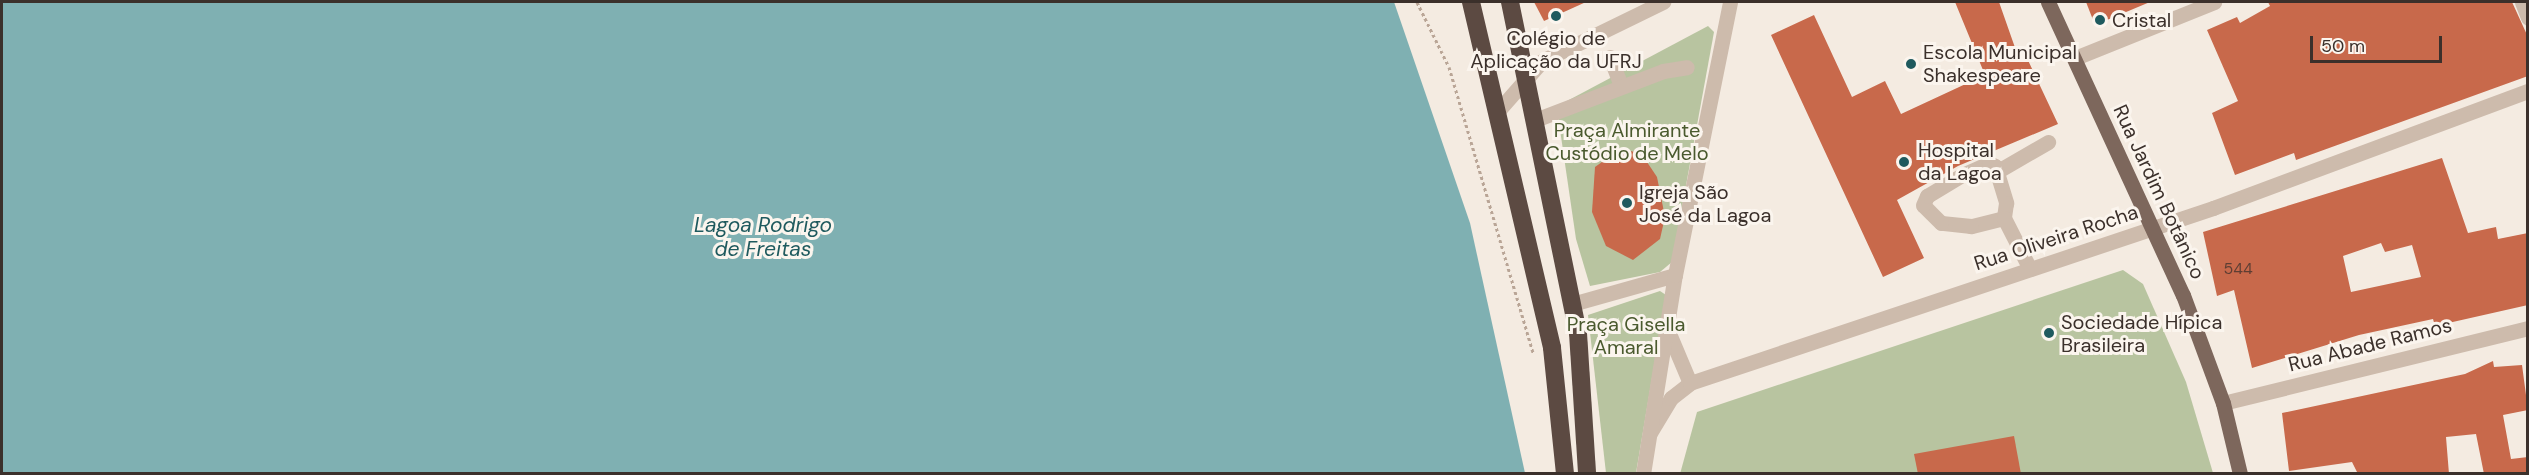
<!DOCTYPE html>
<html>
<head>
<meta charset="utf-8">
<style>
	body { margin:0 }
	#map { position:relative; width:2529px; height:475px; overflow:hidden; background:#f4ebe1; font-family:"DM Sans",sans-serif }
	div>[style] { position:absolute }
	.green>* { inset:0; background:#b8c4a0 }
	.water>* { inset:0; background:#7fb0b2 }
	.building>* { inset:0; background:#c8694b }
	.path>* { height:3px; margin-top:-1.5px; transform-origin:0; background:repeating-linear-gradient(90deg,#b9a596 0 3px,transparent 0 6px) }
	.minor>* { height:15px; margin:-7.5px; padding:0 7.5px; transform-origin:7.5px; border-radius:7.5px; background:#cdbbac }
	.major>* { height:15px; margin:-7.5px; padding:0 7.5px; transform-origin:7.5px; border-radius:7.5px; background:#7d675c }
	.highway>* { height:18px; margin:-9px; padding:0 9px; transform-origin:9px; border-radius:9px; background:#5c4a42 }
	.dots>* { width:16px; height:16px; translate:-50% -50%; box-sizing:border-box; border:3px solid #fbf5ee; border-radius:50% }
	span { translate:-50% -50%; white-space:nowrap; text-align:center; line-height:1.15; -webkit-text-stroke:6px #fbf5ee; paint-order:stroke }
	.number-label { font-size:16px; color:#5e3e33 }
	.number-label span { -webkit-text-stroke-width:0 }
	.poi-label { font-size:20px; color:#3b302b }
	.left { translate:0 -50%; text-align:left }
	.park-label { font-size:20px; color:#4a5a2e }
	.street-label { font-size:20px; color:#3b302b }
	.water-label { font-size:21px; color:#1f5a5e; font-style:italic }
	.frame { position:absolute; inset:0; border:3px solid #3b302b; pointer-events:none }
	.scale { position:absolute; left:2310px; top:36px; width:132px; height:27px; box-sizing:border-box; border:3px solid #3b302b; border-top:0; padding-left:8px; font-size:18px; line-height:21px; white-space:nowrap; color:#3b302b; -webkit-text-stroke:4px #fbf5ee; paint-order:stroke }
</style>
</head>
<body>
<div id="map">
	<div class="green">
		<div style="clip-path:polygon(1708px 26px,1714px 32px,1672px 262px,1660px 272px,1590px 286px,1576px 239px,1558px 116px,1567px 101px)"></div>
		<div style="clip-path:polygon(2123px 270px,2143px 284px,2186px 382px,2213px 473px,1680px 474px,1697px 412px)"></div>
		<div style="clip-path:polygon(1660px 291px,1666px 295px,1636px 473px,1606px 473px,1588px 315px)"></div>
	</div>
	<div class="water">
		<div style="clip-path:polygon(2px 2px,1394px 2px,1470px 223px,1525px 473px,2px 473px)"></div>
	</div>
	<div class="building">
		<div style="clip-path:polygon(1534px 2px,1586px 2px,1544px 21px)"></div>
		<div style="clip-path:polygon(1955px 2px,1999px 2px,2019px 59px,2026px 56px,2058px 124px,1958px 166px,1897px 200px,1924px 258px,1883px 277px,1771px 35px,1814px 15px,1852px 97px,1885px 81px,1901px 114px,1985px 75px)"></div>
		<div style="clip-path:polygon(2086px 2px,2150px 2px,2095px 25px)"></div>
		<div style="clip-path:polygon(2268px 2px,2512px 2px,2528px 37px,2528px 76px,2296px 160px,2294px 153px,2235px 175px,2212px 113px,2238px 101px,2207px 30px,2237px 17px,2240px 23px,2270px 6px)"></div>
		<div style="clip-path:polygon(1620px 149px,1635px 152px,1647px 162px,1657px 177px,1665px 217px,1660px 239px,1633px 260px,1606px 246px,1592px 212px,1595px 167px)"></div>
		<div style="clip-path:polygon(evenodd,2442px 158px,2468px 233px,2496px 227px,2498px 239px,2528px 233px,2528px 305px,2435px 326px,2433px 319px,2359px 335px,2252px 368px,2234px 290px,2217px 296px,2203px 232px,2442px 158px,2381px 243px,2385px 252px,2412px 245px,2421px 277px,2351px 292px,2343px 256px,2381px 243px)"></div>
		<div style="clip-path:polygon(2493px 361px,2494px 367px,2522px 365px,2528px 410px,2503px 415px,2511px 459px,2528px 457px,2528px 474px,2484px 474px,2476px 434px,2446px 437px,2449px 474px,2358px 474px,2352px 462px,2289px 471px,2282px 413px,2465px 374px)"></div>
		<div style="clip-path:polygon(2014px 436px,2021px 474px,1918px 474px,1914px 454px)"></div>
	</div>
	<div class="path">
		<div style="left:1417px;top:2px;width:72px;rotate:63.8deg"></div>
		<div style="left:1449px;top:67px;width:298px;rotate:73.6deg"></div>
	</div>
	<div class="minor">
		<div style="left:2522px;top:2px;width:17px;rotate:69deg"></div>
		<div style="left:1610px;top:57px;width:31px;rotate:69deg"></div>
		<div style="left:2075px;top:58px;width:150px;rotate:-21.9deg"></div>
		<div style="left:1497px;top:112px;width:68px;rotate:-48.6deg"></div>
		<div style="left:1542px;top:61px;width:135px;rotate:-26deg"></div>
		<div style="left:1535px;top:120px;width:137px;rotate:-20.9deg"></div>
		<div style="left:1663px;top:71px;width:24px;rotate:-9deg"></div>
		<div style="left:1998px;top:171px;width:58px;rotate:-30.1deg"></div>
		<div style="left:2004px;top:218px;width:34px;rotate:166deg"></div>
		<div style="left:1971px;top:226px;width:30px;rotate:-174deg"></div>
		<div style="left:1941px;top:223px;width:25px;rotate:-135deg"></div>
		<div style="left:1923px;top:205px;width:10px;rotate:-66deg"></div>
		<div style="left:1927px;top:196px;width:41px;rotate:-31deg"></div>
		<div style="left:1962px;top:175px;width:30px;rotate:-24deg"></div>
		<div style="left:1989px;top:163px;width:7px;rotate:27deg"></div>
		<div style="left:1995px;top:166px;width:39px;rotate:73deg"></div>
		<div style="left:2006px;top:203px;width:15px;rotate:98deg"></div>
		<div style="left:2004px;top:218px;width:57px;rotate:63deg"></div>
		<div style="left:1572px;top:304px;width:107px;rotate:-15.7deg"></div>
		<div style="left:1668px;top:331px;width:56px;rotate:67.1deg"></div>
		<div style="left:2223px;top:403px;width:314px;rotate:-13.8deg"></div>
		<div style="left:1650px;top:433px;width:41px;rotate:-59deg"></div>
		<div style="left:1671px;top:398px;width:24px;rotate:-38deg"></div>
		<div style="left:1690px;top:383px;width:552px;rotate:-18.5deg"></div>
		<div style="left:2213px;top:208px;width:336px;rotate:-20.4deg"></div>
		<div style="left:1643px;top:474px;width:202px;rotate:-80.9deg"></div>
		<div style="left:1675px;top:275px;width:278px;rotate:-78.6deg"></div>
	</div>
	<div class="major">
		<div style="left:2048px;top:2px;width:323px;rotate:65.3deg"></div>
		<div style="left:2183px;top:295px;width:115px;rotate:69.7deg"></div>
		<div style="left:2223px;top:403px;width:73px;rotate:76.5deg"></div>
	</div>
	<div class="highway">
		<div style="left:1471px;top:2px;width:355px;rotate:76.8deg"></div>
		<div style="left:1552px;top:348px;width:127px;rotate:84.1deg"></div>
		<div style="left:1510px;top:2px;width:338px;rotate:78.4deg"></div>
		<div style="left:1578px;top:333px;width:141px;rotate:86.3deg"></div>
	</div>
	<div class="dots">
		<div style="left:1556px;top:16px;background:#1f5a5e"></div>
		<div style="left:2100px;top:20px;background:#1f5a5e"></div>
		<div style="left:1911px;top:64px;background:#1f5a5e"></div>
		<div style="left:1904px;top:162px;background:#1f5a5e"></div>
		<div style="left:1627px;top:203px;background:#1f5a5e"></div>
		<div style="left:2049px;top:333px;background:#1f5a5e"></div>
	</div>
	<div class="number-label">
		<span style="left:2238px;top:269px">544</span>
	</div>
	<div class="poi-label">
		<span class="left" style="left:2112px;top:20px">Cristal</span>
		<span style="left:1556px;top:50px">Colégio de<br>Aplicação da UFRJ</span>
		<span class="left" style="left:1923px;top:64px">Escola Municipal<br>Shakespeare</span>
		<span class="left" style="left:1918px;top:162px">Hospital<br>da Lagoa</span>
		<span class="left" style="left:1639px;top:204px">Igreja São<br>José da Lagoa</span>
		<span class="left" style="left:2061px;top:334px">Sociedade Hípica<br>Brasileira</span>
	</div>
	<div class="park-label">
		<span style="left:1627px;top:142px">Praça Almirante<br>Custódio de Melo</span>
		<span style="left:1626px;top:336px">Praça Gisella<br>Amaral</span>
	</div>
	<div class="street-label">
		<span style="left:2159px;top:192px;rotate:65deg">Rua Jardim Botânico</span>
		<span style="left:2056px;top:238px;rotate:-18deg">Rua Oliveira Rocha</span>
		<span style="left:2370px;top:345px;rotate:-14deg">Rua Abade Ramos</span>
	</div>
	<div class="water-label">
		<span style="left:763px;top:237px">Lagoa Rodrigo<br>de Freitas</span>
	</div>
	<div class="frame"></div>
	<div class="scale">50 m</div>
</div>
</body>
</html>
